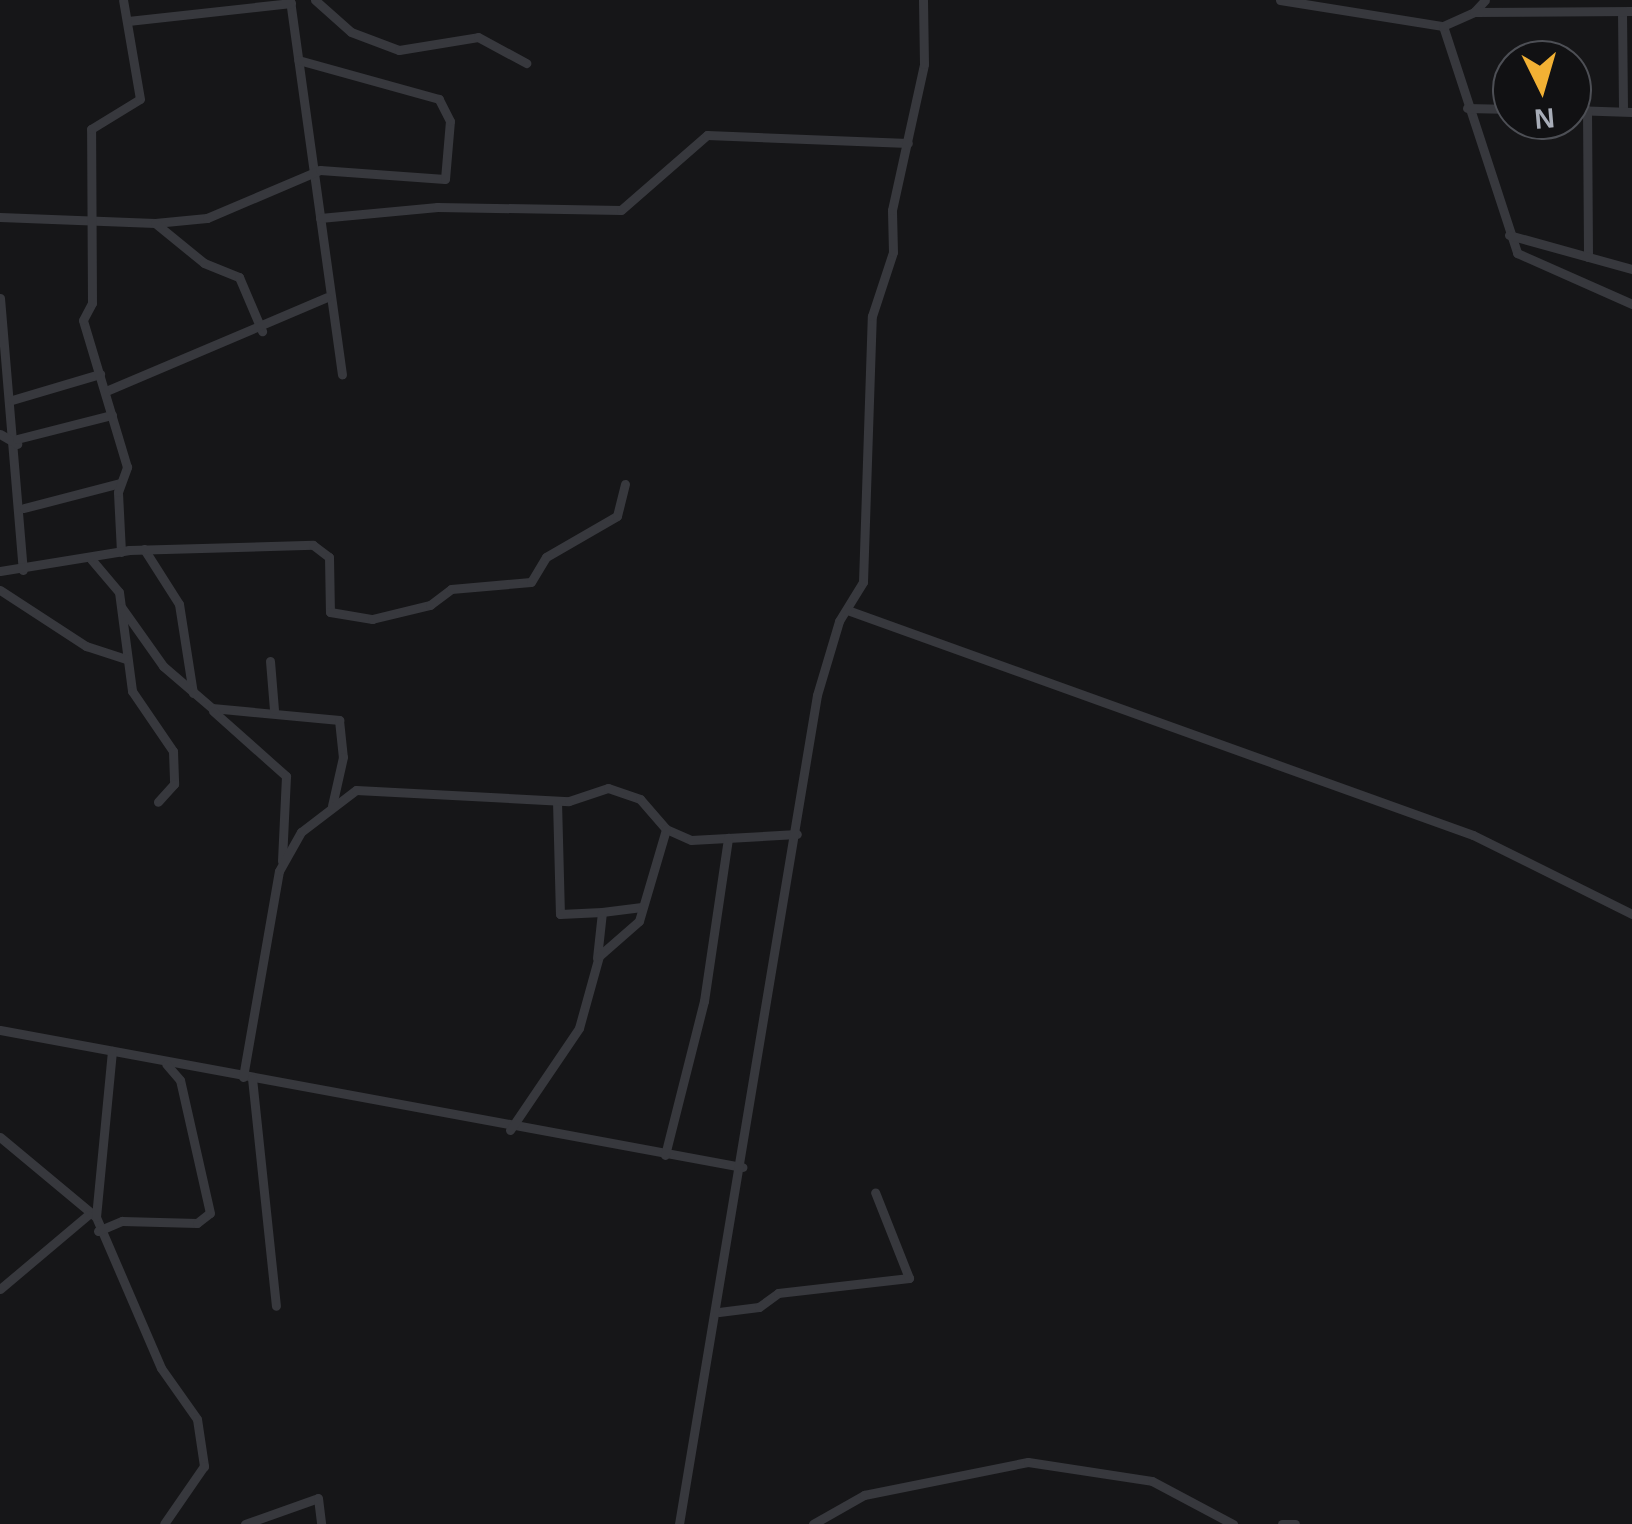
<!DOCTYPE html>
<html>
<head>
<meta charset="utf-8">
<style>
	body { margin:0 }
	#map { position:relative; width:1632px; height:1524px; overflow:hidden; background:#161618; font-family:Helvetica,sans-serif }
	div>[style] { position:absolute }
	.minor>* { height:9px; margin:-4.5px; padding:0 4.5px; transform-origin:4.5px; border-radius:4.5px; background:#37383d }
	span { translate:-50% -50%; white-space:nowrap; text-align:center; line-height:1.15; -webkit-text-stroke:8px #111113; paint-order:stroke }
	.north { position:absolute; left:1492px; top:40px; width:100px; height:100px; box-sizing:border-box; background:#111113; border:2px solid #4d4f55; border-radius:50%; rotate:175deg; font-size:28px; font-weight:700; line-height:40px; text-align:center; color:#a8adb8 }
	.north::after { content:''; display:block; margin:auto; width:35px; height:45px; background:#f2b134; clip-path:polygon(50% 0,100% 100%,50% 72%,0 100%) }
</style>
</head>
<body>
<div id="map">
	<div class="minor">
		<div style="left:290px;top:0;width:378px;rotate:82.1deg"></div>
		<div style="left:315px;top:0;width:48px;rotate:41.6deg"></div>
		<div style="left:351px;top:32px;width:51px;rotate:20.6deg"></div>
		<div style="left:399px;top:50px;width:80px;rotate:-9.3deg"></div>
		<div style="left:478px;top:37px;width:55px;rotate:28.4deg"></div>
		<div style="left:1280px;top:0;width:165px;rotate:9.1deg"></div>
		<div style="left:1443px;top:26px;width:239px;rotate:71.9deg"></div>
		<div style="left:1517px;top:253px;width:126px;rotate:23.9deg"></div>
		<div style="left:1474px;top:12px;width:16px;rotate:-47deg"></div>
		<div style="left:1622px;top:12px;width:99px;rotate:89.4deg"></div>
		<div style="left:128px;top:21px;width:164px;rotate:-6.3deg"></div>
		<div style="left:1443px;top:26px;width:34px;rotate:-24deg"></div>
		<div style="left:1474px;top:12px;width:158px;rotate:-0.4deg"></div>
		<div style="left:1467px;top:108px;width:45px;rotate:1.3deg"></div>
		<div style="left:1572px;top:110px;width:60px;rotate:1.9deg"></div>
		<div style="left:1587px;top:110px;width:147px;rotate:89.6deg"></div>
		<div style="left:0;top:217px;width:155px;rotate:2.2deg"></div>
		<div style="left:155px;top:223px;width:52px;rotate:-5.5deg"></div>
		<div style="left:207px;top:218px;width:123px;rotate:-23deg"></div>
		<div style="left:320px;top:170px;width:125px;rotate:4.1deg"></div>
		<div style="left:445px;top:179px;width:58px;rotate:-85.1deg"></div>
		<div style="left:450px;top:121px;width:25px;rotate:-117deg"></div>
		<div style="left:439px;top:99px;width:146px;rotate:-164.5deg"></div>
		<div style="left:320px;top:218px;width:118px;rotate:-5.4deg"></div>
		<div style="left:437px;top:207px;width:184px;rotate:0.9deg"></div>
		<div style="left:621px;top:210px;width:114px;rotate:-41.1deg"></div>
		<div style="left:707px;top:135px;width:201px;rotate:2.3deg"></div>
		<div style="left:155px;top:223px;width:63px;rotate:39.2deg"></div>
		<div style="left:204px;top:263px;width:38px;rotate:22deg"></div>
		<div style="left:239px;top:277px;width:59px;rotate:66.9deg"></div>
		<div style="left:1509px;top:235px;width:128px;rotate:15.5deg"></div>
		<div style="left:0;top:298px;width:273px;rotate:85.2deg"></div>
		<div style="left:106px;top:391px;width:240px;rotate:-23deg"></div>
		<div style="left:12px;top:400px;width:92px;rotate:-16.5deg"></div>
		<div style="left:0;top:434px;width:20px;rotate:30deg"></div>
		<div style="left:17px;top:439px;width:98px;rotate:-14.2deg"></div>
		<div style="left:24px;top:508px;width:99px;rotate:-14.6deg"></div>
		<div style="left:144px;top:549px;width:65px;rotate:57.5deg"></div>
		<div style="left:179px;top:604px;width:90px;rotate:81.1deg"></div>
		<div style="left:121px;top:552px;width:60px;rotate:-92.9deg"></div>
		<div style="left:118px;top:492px;width:27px;rotate:-70deg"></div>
		<div style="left:127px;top:467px;width:153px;rotate:-106.7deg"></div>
		<div style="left:83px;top:320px;width:19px;rotate:-62deg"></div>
		<div style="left:92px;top:303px;width:174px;rotate:-90.3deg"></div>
		<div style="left:91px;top:129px;width:57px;rotate:-31.5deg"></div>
		<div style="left:140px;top:99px;width:100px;rotate:-99.7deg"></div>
		<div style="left:91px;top:559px;width:43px;rotate:49.7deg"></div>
		<div style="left:119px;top:592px;width:100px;rotate:82.5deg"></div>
		<div style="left:132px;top:691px;width:73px;rotate:55.7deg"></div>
		<div style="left:173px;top:751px;width:33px;rotate:88deg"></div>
		<div style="left:174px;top:784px;width:24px;rotate:132deg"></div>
		<div style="left:0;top:571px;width:131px;rotate:-9.2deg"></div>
		<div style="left:129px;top:550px;width:184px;rotate:-1.6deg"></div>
		<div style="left:313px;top:545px;width:20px;rotate:37deg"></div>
		<div style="left:329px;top:557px;width:55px;rotate:89deg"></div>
		<div style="left:330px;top:612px;width:43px;rotate:9.5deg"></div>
		<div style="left:372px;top:619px;width:60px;rotate:-13.6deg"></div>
		<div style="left:430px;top:605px;width:26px;rotate:-37deg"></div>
		<div style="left:451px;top:589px;width:80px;rotate:-5deg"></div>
		<div style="left:531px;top:582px;width:29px;rotate:-59deg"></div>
		<div style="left:546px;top:557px;width:82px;rotate:-30deg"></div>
		<div style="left:617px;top:516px;width:33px;rotate:-76deg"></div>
		<div style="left:0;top:590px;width:103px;rotate:33.1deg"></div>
		<div style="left:86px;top:646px;width:42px;rotate:18deg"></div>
		<div style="left:122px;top:608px;width:71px;rotate:54.7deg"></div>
		<div style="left:163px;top:666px;width:65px;rotate:40.6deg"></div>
		<div style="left:212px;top:708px;width:128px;rotate:5.4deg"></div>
		<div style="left:339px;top:720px;width:37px;rotate:84deg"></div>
		<div style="left:343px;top:757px;width:50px;rotate:102.7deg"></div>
		<div style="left:850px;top:611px;width:662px;rotate:19.78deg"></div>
		<div style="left:1473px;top:835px;width:178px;rotate:26.4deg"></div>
		<div style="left:270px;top:661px;width:49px;rotate:85.3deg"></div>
		<div style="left:213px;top:711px;width:98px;rotate:41.7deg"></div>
		<div style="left:286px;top:776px;width:85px;rotate:92.7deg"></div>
		<div style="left:557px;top:801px;width:113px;rotate:88.5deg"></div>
		<div style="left:560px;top:914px;width:42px;rotate:-2.7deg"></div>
		<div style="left:597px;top:958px;width:46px;rotate:-83.8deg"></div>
		<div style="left:602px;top:912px;width:40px;rotate:-7.1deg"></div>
		<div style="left:0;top:1030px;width:755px;rotate:10.46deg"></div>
		<div style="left:243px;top:1077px;width:209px;rotate:-80.1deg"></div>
		<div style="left:279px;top:871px;width:45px;rotate:-60.6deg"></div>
		<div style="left:301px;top:832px;width:69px;rotate:-37.4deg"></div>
		<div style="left:356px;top:790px;width:213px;rotate:3deg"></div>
		<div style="left:569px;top:801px;width:41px;rotate:-18.4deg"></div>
		<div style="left:608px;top:788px;width:34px;rotate:19deg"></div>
		<div style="left:640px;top:799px;width:40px;rotate:49deg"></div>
		<div style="left:666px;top:829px;width:27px;rotate:24deg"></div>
		<div style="left:691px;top:840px;width:106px;rotate:-3.2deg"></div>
		<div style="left:252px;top:1078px;width:229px;rotate:84deg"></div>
		<div style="left:510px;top:1130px;width:123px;rotate:-55.9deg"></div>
		<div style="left:579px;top:1028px;width:75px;rotate:-74.5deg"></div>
		<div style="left:599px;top:956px;width:53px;rotate:-41.2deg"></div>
		<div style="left:639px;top:921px;width:96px;rotate:-73.6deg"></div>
		<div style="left:0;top:1137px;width:125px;rotate:39.8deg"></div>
		<div style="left:96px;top:1217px;width:164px;rotate:66.7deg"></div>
		<div style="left:161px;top:1368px;width:62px;rotate:54.8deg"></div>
		<div style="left:197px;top:1419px;width:48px;rotate:81.5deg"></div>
		<div style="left:204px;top:1466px;width:70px;rotate:124.6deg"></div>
		<div style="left:665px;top:1155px;width:159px;rotate:-75.8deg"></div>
		<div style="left:704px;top:1001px;width:165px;rotate:-81.6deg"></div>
		<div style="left:96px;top:1217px;width:167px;rotate:-84.5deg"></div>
		<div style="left:98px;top:1231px;width:26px;rotate:-23deg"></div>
		<div style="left:122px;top:1221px;width:75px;rotate:1.5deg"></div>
		<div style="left:197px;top:1223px;width:16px;rotate:-38deg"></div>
		<div style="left:210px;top:1213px;width:136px;rotate:-102.7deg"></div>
		<div style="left:180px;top:1080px;width:21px;rotate:-131deg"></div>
		<div style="left:0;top:1289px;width:115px;rotate:-40.1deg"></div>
		<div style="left:719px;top:1312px;width:40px;rotate:-7.1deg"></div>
		<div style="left:759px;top:1307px;width:24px;rotate:-36deg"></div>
		<div style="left:778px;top:1293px;width:132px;rotate:-6.5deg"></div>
		<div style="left:909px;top:1278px;width:92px;rotate:-111.6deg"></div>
		<div style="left:245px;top:1524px;width:77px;rotate:-19.6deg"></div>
		<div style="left:318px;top:1498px;width:26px;rotate:83deg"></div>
		<div style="left:679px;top:1524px;width:840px;rotate:-80.55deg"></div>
		<div style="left:817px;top:695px;width:77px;rotate:-73.4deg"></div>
		<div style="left:839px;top:621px;width:46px;rotate:-58.4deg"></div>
		<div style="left:863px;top:582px;width:266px;rotate:-88.1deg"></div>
		<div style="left:872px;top:316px;width:67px;rotate:-71.8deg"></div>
		<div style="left:893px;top:252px;width:42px;rotate:-91.4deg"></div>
		<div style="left:892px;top:210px;width:149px;rotate:-77.6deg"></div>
		<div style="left:924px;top:64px;width:64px;rotate:-90.9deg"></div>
		<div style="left:813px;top:1524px;width:59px;rotate:-29.6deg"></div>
		<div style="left:864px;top:1495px;width:167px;rotate:-11.4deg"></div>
		<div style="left:1028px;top:1462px;width:125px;rotate:8.7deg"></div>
		<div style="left:1152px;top:1481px;width:92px;rotate:28deg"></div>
		<div style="left:1282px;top:1524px;width:13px"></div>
	</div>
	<div class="north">N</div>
</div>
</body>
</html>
